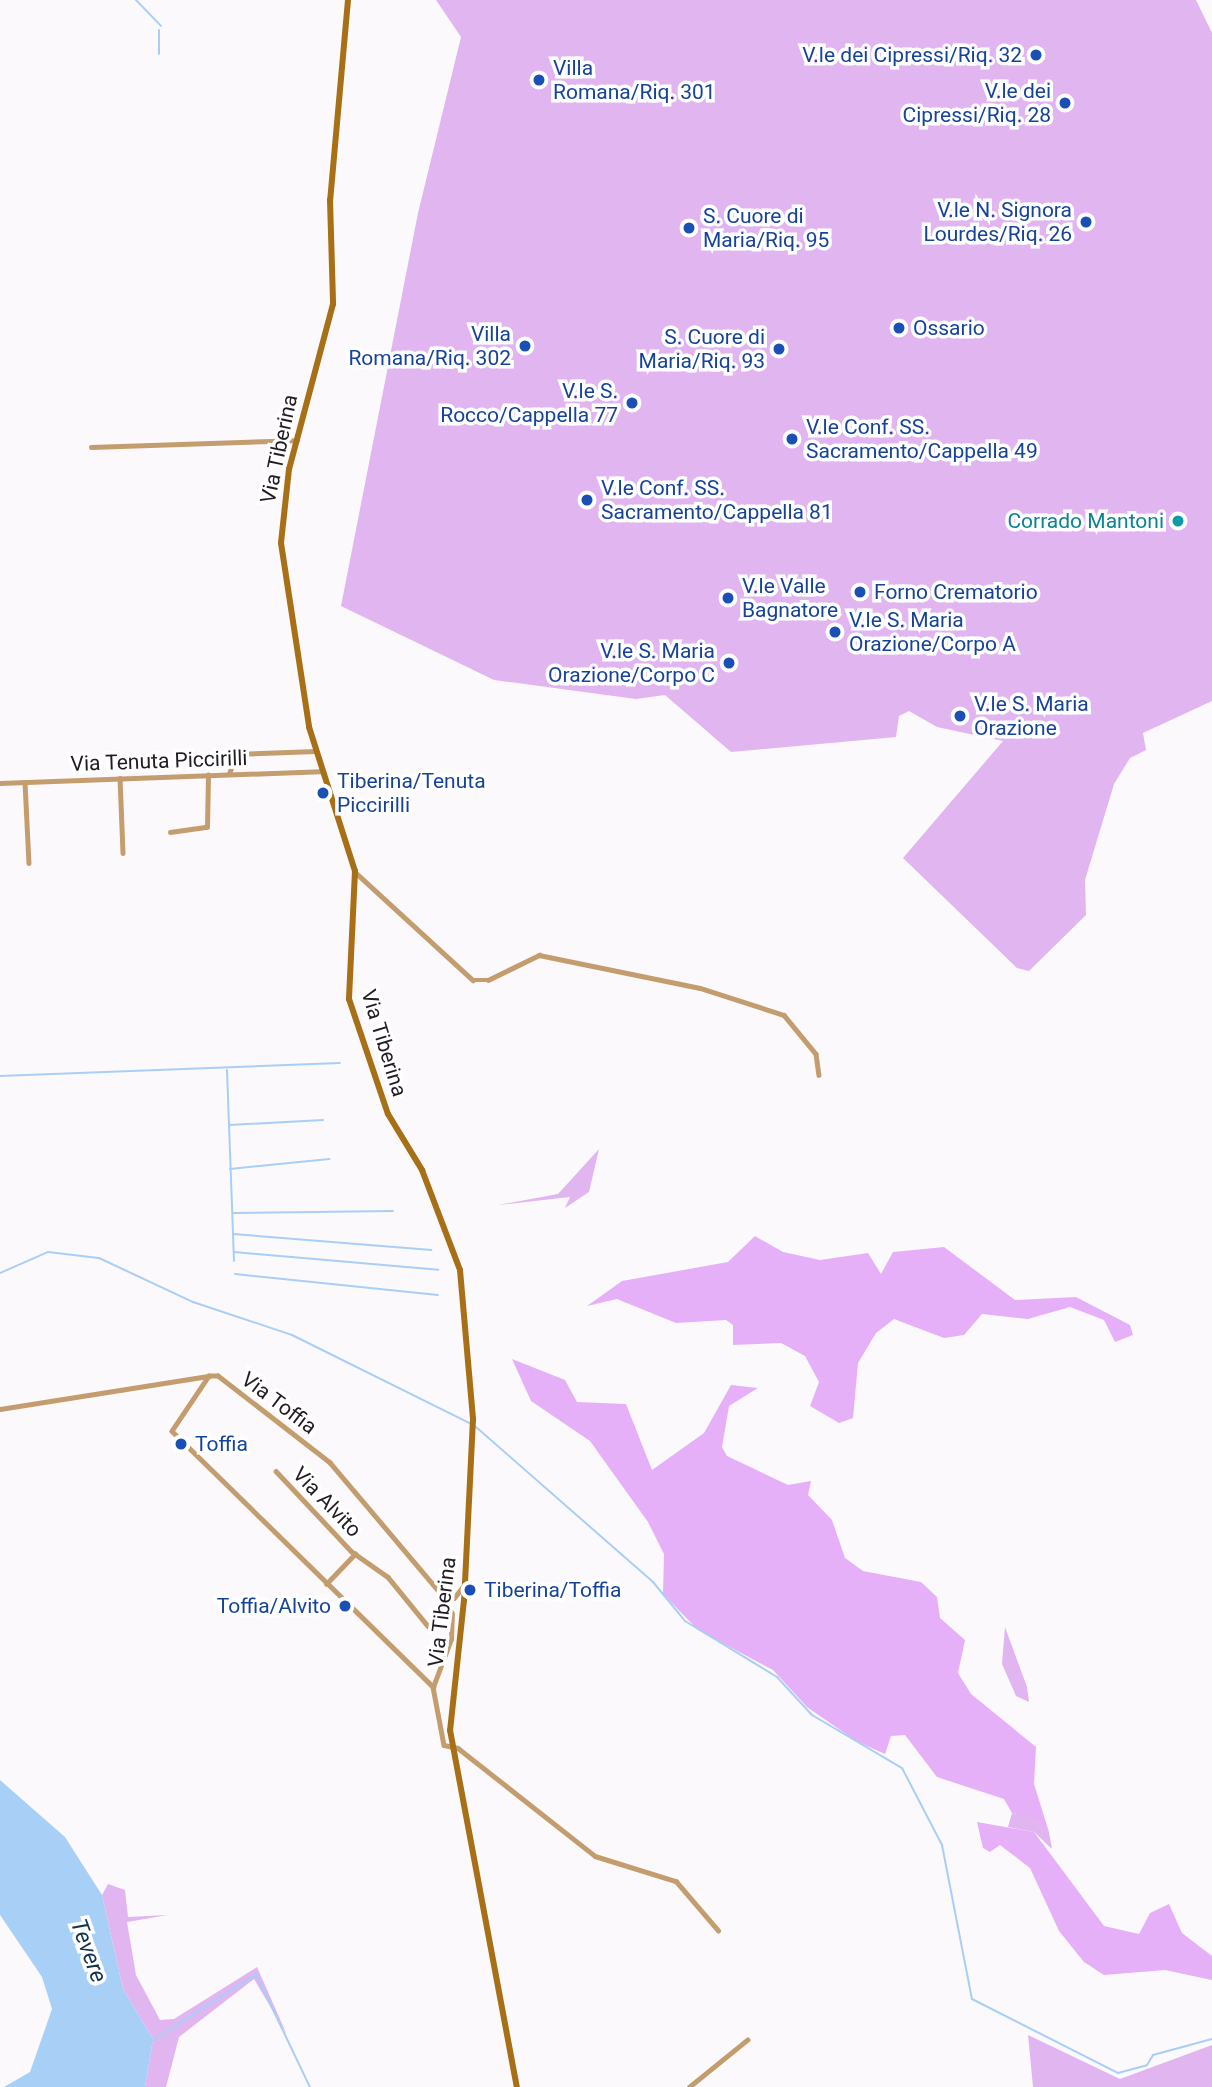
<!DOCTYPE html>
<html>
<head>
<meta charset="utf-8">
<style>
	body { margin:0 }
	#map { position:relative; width:1212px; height:2087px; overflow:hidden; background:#fcf9fd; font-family:Roboto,sans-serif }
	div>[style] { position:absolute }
	.green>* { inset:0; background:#e0b5f0 }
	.forest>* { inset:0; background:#e5b0f8 }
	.water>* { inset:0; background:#a8cff6 }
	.stream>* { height:2px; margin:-1px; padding:0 1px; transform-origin:1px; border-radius:1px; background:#a8cff6 }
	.street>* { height:4.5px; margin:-2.25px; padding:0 2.25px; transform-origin:2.25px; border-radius:2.25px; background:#c49d6e }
	.secondary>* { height:6px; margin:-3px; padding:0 3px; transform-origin:3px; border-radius:3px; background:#a76f16 }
	.dots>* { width:19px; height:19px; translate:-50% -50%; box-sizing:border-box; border:4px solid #fff; border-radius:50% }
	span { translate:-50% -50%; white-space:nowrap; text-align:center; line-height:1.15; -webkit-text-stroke:7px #fff; paint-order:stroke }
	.transit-label { font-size:21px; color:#164399 }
	.right { translate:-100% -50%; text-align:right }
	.left { translate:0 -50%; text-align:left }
	.street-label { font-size:21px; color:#211c22 }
	.culture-label { font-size:21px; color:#0d838f }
	.water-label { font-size:23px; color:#15324b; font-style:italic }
</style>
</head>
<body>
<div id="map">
	<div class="green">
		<div style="clip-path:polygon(436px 0,1196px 0,1212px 33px,1212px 701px,1143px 733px,1146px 750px,1130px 758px,1114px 784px,1085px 880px,1086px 915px,1029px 971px,1017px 968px,903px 858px,1003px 741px,937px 727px,909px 711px,899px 716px,896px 737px,731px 752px,665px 695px,636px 699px,494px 680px,341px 606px,418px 213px,461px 37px)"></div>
		<div style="clip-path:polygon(599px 1149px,589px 1192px,565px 1208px,570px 1197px,498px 1205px,558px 1194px)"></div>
		<div style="clip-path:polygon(1005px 1627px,1027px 1687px,1029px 1702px,1016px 1696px,1002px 1664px)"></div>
		<div style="clip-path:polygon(1012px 1813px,1032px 1816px,1049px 1832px,1052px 1849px,1034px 1832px,1008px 1827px)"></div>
		<div style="clip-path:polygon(108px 1884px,125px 1890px,128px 1917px,168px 1915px,127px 1922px,136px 1975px,160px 2020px,174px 2019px,257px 1967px,287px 2035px,254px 1979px,179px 2037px,166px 2087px,145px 2087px,153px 2039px,123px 1989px,102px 1895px)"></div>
		<div style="clip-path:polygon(1028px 2035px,1120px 2079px,1212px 2045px,1212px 2087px,1033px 2087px)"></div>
	</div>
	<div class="forest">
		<div style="clip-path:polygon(755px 1236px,783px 1252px,820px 1260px,868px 1253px,881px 1274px,893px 1252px,944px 1247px,1015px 1300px,1076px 1297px,1130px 1325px,1133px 1335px,1115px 1342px,1104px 1320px,1070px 1307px,1028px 1319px,982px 1314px,964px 1335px,944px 1338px,894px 1319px,876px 1333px,858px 1363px,853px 1418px,839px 1423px,810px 1406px,819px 1382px,805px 1356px,781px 1343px,733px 1345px,733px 1325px,726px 1320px,676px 1323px,617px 1299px,587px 1306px,622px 1281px,728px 1262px)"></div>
		<div style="clip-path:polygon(512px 1359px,565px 1380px,577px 1402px,626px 1404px,652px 1470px,704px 1433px,731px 1385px,758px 1388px,729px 1406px,722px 1447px,727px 1456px,788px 1485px,811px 1481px,808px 1495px,832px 1520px,845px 1558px,863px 1571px,921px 1582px,937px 1597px,940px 1618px,965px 1640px,958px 1673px,971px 1694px,1036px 1747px,1034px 1784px,1049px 1832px,1032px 1817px,1012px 1813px,1004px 1799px,937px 1777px,905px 1735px,891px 1736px,885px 1754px,856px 1741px,807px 1707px,773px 1670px,698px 1630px,663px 1594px,664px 1554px,648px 1522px,590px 1441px,531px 1401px)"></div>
		<div style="clip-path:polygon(977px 1822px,1034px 1832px,1104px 1926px,1139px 1934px,1150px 1913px,1169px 1904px,1182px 1933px,1212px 1956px,1212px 1980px,1165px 1970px,1104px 1975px,1084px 1962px,1059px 1931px,1030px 1868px,1000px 1845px,990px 1852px,983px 1848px)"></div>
	</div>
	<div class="water">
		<div style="clip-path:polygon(0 1780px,65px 1837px,102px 1895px,123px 1989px,153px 2039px,145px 2087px,4px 2087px,30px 2072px,52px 2009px,42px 1977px,0 1915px)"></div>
	</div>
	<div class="stream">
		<div style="left:136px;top:0;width:36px;rotate:46deg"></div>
		<div style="left:159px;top:54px;width:24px;rotate:-90deg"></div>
		<div style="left:227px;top:1070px;width:191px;rotate:87.9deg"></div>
		<div style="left:0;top:1076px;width:340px;rotate:-2.2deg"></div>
		<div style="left:229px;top:1125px;width:94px;rotate:-3deg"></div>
		<div style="left:230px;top:1169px;width:100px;rotate:-5.8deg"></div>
		<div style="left:233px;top:1213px;width:160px;rotate:-0.7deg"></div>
		<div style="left:233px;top:1234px;width:199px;rotate:4.6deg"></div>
		<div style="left:234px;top:1252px;width:205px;rotate:5deg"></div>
		<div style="left:0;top:1273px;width:52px;rotate:-23.6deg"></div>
		<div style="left:48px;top:1252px;width:51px;rotate:6.7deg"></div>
		<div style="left:99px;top:1258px;width:104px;rotate:25.1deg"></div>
		<div style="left:193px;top:1302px;width:104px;rotate:18.4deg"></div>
		<div style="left:292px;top:1335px;width:200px;rotate:26.4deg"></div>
		<div style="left:235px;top:1274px;width:204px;rotate:5.9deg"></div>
		<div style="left:476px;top:1427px;width:235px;rotate:41.2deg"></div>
		<div style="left:653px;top:1582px;width:50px;rotate:50.6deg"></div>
		<div style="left:685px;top:1621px;width:108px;rotate:31.3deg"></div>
		<div style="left:777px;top:1677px;width:52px;rotate:47.4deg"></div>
		<div style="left:812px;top:1715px;width:104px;rotate:30.5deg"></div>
		<div style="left:902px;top:1768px;width:87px;rotate:62.5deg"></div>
		<div style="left:942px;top:1845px;width:157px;rotate:79deg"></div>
		<div style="left:972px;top:1999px;width:164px;rotate:26.9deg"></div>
		<div style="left:1118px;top:2073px;width:30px;rotate:-15deg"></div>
		<div style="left:1147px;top:2065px;width:12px;rotate:-59deg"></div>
		<div style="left:1153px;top:2055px;width:61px;rotate:-15.2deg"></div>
		<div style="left:152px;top:2041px;width:124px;rotate:-32.8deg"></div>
		<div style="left:256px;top:1974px;width:125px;rotate:64.5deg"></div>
	</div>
	<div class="street">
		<div style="left:91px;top:447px;width:206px;rotate:-1.9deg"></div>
		<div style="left:229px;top:774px;width:21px;rotate:-71deg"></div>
		<div style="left:236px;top:754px;width:80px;rotate:-2.1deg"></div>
		<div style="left:120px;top:778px;width:75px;rotate:87.7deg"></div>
		<div style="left:25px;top:782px;width:81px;rotate:87.2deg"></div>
		<div style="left:0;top:783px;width:320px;rotate:-2.1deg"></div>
		<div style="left:170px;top:832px;width:37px;rotate:-8deg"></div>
		<div style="left:207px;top:827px;width:52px;rotate:-88.9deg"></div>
		<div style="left:355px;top:872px;width:160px;rotate:42.5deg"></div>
		<div style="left:473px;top:980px;width:15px"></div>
		<div style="left:488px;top:980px;width:57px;rotate:-26.1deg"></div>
		<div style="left:539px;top:955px;width:164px;rotate:11.6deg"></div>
		<div style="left:700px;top:988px;width:88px;rotate:17.8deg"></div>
		<div style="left:784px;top:1015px;width:50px;rotate:50.6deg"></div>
		<div style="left:816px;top:1054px;width:21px;rotate:82deg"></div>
		<div style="left:0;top:1409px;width:212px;rotate:-9deg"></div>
		<div style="left:276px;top:1471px;width:110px;rotate:46.8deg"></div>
		<div style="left:351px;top:1551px;width:45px;rotate:35.1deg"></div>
		<div style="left:388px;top:1577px;width:63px;rotate:50.8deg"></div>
		<div style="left:326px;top:1584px;width:42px;rotate:-46deg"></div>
		<div style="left:445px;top:1598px;width:9px"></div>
		<div style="left:454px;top:1598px;width:16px;rotate:-52deg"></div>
		<div style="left:433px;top:1687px;width:51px;rotate:-69.4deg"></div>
		<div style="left:451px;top:1639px;width:25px;rotate:-88deg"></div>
		<div style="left:452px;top:1614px;width:18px;rotate:-117deg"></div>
		<div style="left:444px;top:1598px;width:177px;rotate:-130.2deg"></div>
		<div style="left:330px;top:1463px;width:142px;rotate:-142.2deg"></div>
		<div style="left:218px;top:1376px;width:9px;rotate:180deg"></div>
		<div style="left:209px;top:1376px;width:66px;rotate:123.9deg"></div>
		<div style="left:172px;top:1431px;width:366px;rotate:44.4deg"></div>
		<div style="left:433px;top:1687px;width:59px;rotate:79.3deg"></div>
		<div style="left:444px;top:1745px;width:14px;rotate:12deg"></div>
		<div style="left:458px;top:1748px;width:174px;rotate:38.2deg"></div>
		<div style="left:595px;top:1856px;width:85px;rotate:17.2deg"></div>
		<div style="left:676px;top:1881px;width:65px;rotate:49.4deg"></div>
		<div style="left:689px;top:2087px;width:75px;rotate:-39deg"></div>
	</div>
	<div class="secondary">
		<div style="left:348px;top:0;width:201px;rotate:95.1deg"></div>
		<div style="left:330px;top:200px;width:104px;rotate:88.3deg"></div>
		<div style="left:333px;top:304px;width:171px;rotate:104.9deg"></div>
		<div style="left:289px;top:469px;width:74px;rotate:96.2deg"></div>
		<div style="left:281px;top:543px;width:186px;rotate:81.3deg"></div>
		<div style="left:309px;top:727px;width:151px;rotate:72.3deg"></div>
		<div style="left:355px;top:871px;width:128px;rotate:92.7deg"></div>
		<div style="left:349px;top:999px;width:121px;rotate:71.3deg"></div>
		<div style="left:388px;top:1114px;width:66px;rotate:58.7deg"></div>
		<div style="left:422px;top:1170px;width:107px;rotate:69.2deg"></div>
		<div style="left:460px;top:1270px;width:150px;rotate:85deg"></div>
		<div style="left:473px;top:1419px;width:181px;rotate:92.8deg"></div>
		<div style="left:464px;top:1600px;width:131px;rotate:96.1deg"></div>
		<div style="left:450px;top:1730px;width:363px;rotate:79.4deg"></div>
	</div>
	<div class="dots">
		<div style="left:1036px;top:55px;background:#1a4fb4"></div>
		<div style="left:539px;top:80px;background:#1a4fb4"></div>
		<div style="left:1065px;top:103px;background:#1a4fb4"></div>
		<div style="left:1086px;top:222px;background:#1a4fb4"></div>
		<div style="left:689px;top:228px;background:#1a4fb4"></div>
		<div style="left:899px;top:328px;background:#1a4fb4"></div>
		<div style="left:525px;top:346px;background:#1a4fb4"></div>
		<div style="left:779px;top:349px;background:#1a4fb4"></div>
		<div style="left:632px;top:403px;background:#1a4fb4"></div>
		<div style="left:792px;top:439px;background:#1a4fb4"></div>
		<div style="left:587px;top:500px;background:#1a4fb4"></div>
		<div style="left:1178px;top:521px;background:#0f9aa8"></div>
		<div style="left:860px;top:592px;background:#1a4fb4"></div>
		<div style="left:728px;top:598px;background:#1a4fb4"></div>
		<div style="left:835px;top:632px;background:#1a4fb4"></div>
		<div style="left:729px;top:663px;background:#1a4fb4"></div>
		<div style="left:960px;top:716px;background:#1a4fb4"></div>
		<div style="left:323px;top:793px;background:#1a4fb4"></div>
		<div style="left:181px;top:1444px;background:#1a4fb4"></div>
		<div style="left:470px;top:1590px;background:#1a4fb4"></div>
		<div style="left:345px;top:1606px;background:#1a4fb4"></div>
	</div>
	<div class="transit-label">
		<span class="right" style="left:1022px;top:55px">V.le dei Cipressi/Riq. 32</span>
		<span class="left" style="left:553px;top:80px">Villa<br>Romana/Riq. 301</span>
		<span class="right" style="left:1051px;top:103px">V.le dei<br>Cipressi/Riq. 28</span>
		<span class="right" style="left:1072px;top:222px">V.le N. Signora<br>Lourdes/Riq. 26</span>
		<span class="left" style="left:703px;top:228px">S. Cuore di<br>Maria/Riq. 95</span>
		<span class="left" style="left:913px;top:328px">Ossario</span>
		<span class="right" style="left:511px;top:346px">Villa<br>Romana/Riq. 302</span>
		<span class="right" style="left:765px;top:349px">S. Cuore di<br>Maria/Riq. 93</span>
		<span class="right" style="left:618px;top:403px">V.le S.<br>Rocco/Cappella 77</span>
		<span class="left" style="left:806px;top:439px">V.le Conf. SS.<br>Sacramento/Cappella 49</span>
		<span class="left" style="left:601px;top:500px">V.le Conf. SS.<br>Sacramento/Cappella 81</span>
		<span class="left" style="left:742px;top:598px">V.le Valle<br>Bagnatore</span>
		<span class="left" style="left:874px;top:592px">Forno Crematorio</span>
		<span class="left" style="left:849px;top:632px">V.le S. Maria<br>Orazione/Corpo A</span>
		<span class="right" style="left:715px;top:663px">V.le S. Maria<br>Orazione/Corpo C</span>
		<span class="left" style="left:974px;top:716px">V.le S. Maria<br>Orazione</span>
		<span class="left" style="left:337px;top:793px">Tiberina/Tenuta<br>Piccirilli</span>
		<span class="left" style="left:195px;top:1444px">Toffia</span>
		<span class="left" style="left:484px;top:1590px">Tiberina/Toffia</span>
		<span class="right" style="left:331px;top:1606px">Toffia/Alvito</span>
	</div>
	<div class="street-label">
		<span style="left:279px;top:449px;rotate:-78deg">Via Tiberina</span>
		<span style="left:159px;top:761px;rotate:-2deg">Via Tenuta Piccirilli</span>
		<span style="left:384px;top:1043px;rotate:73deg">Via Tiberina</span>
		<span style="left:279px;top:1403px;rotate:37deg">Via Toffia</span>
		<span style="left:327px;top:1502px;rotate:46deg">Via Alvito</span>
		<span style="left:442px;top:1612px;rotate:-83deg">Via Tiberina</span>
	</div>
	<div class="culture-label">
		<span class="right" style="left:1164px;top:521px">Corrado Mantoni</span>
	</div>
	<div class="water-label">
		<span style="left:88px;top:1951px;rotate:70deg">Tevere</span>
	</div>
</div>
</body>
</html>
